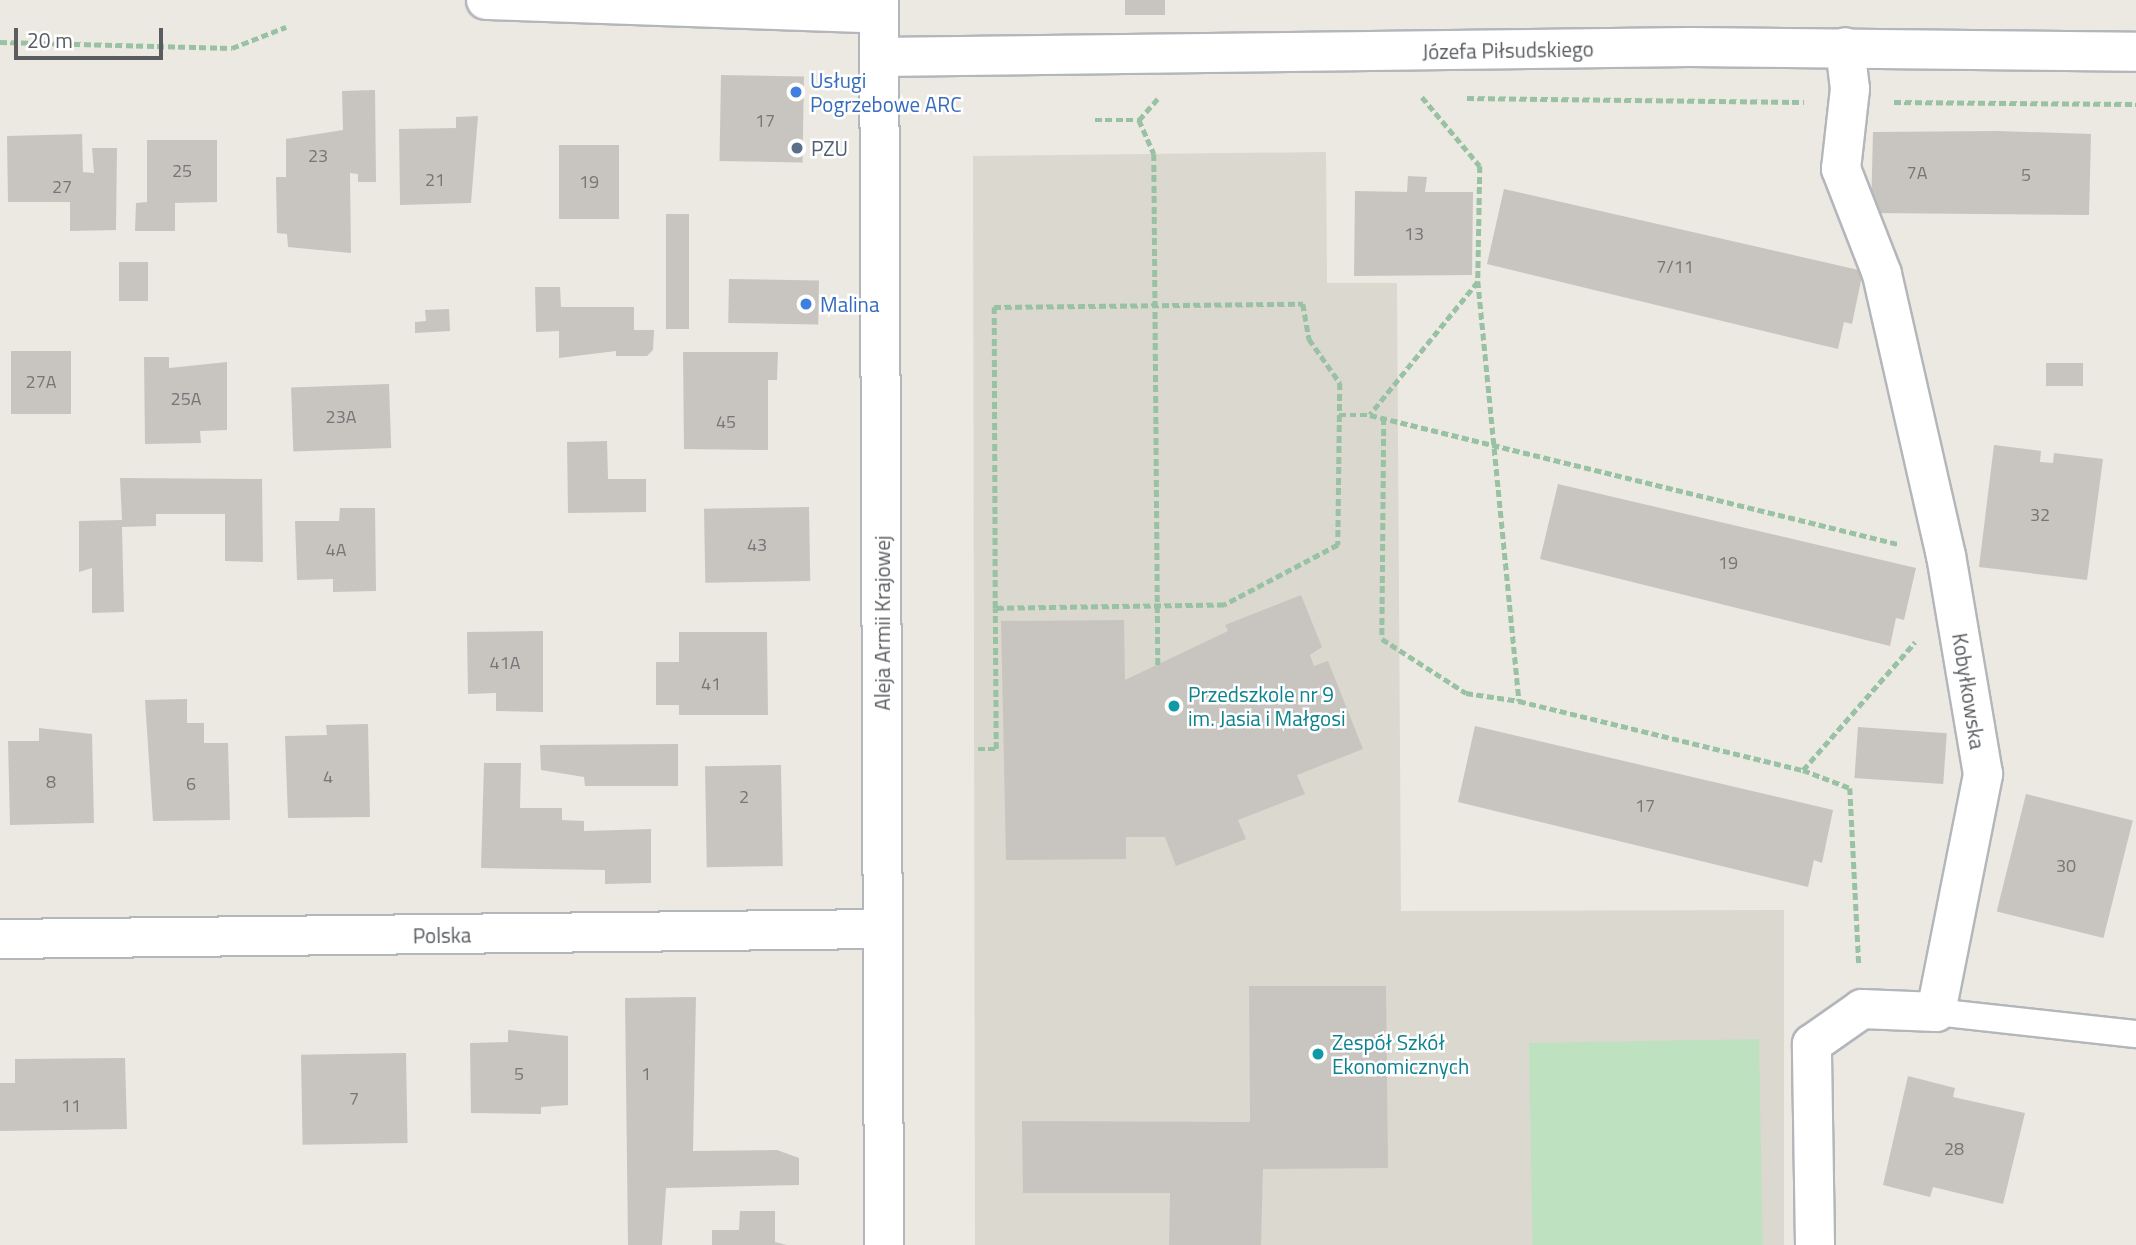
<!DOCTYPE html>
<html>
<head>
<meta charset="utf-8">
<style>
	body { margin:0 }
	#map { position:relative; width:2136px; height:1245px; overflow:hidden; background:#ebe9e1; font-family:"Titillium Web",sans-serif }
	div>[style] { position:absolute }
	.education>* { inset:0; background:#dbd8cf }
	.green>* { inset:0; background:#bee1bf; transform-origin:0 0 }
	.building>* { inset:0; background:#c8c5c0; transform-origin:0 0 }
	.path>* { height:4.5px; margin-top:-2.25px; transform-origin:0; background:repeating-linear-gradient(90deg,#99c1a4 0 7px,transparent 0 10.5px) }
	.roads { filter:drop-shadow(2px 0 #b3b6ba) drop-shadow(-2px 0 #b3b6ba) drop-shadow(0 2px #b3b6ba) drop-shadow(0 -2px #b3b6ba) }
	.service>* { height:26px; margin:-13px; padding:0 13px; transform-origin:13px; border-radius:13px; background:#fff }
	.minor>* { height:38px; margin:-19px; padding:0 19px; transform-origin:19px; border-radius:19px; background:#fff }
	.tertiary>* { height:38px; margin:-19px; padding:0 19px; transform-origin:19px; border-radius:19px; background:#fff }
	.dots>* { width:19px; height:19px; translate:-50% -50%; box-sizing:border-box; border:4px solid #fff; border-radius:50% }
	span { translate:-50% -50%; white-space:nowrap; text-align:center; line-height:1.15; -webkit-text-stroke:5px #fff; paint-order:stroke }
	.number-label { font-size:18px; color:#757678 }
	.number-label span { -webkit-text-stroke-width:0 }
	.street-label { font-size:21px; color:#595c60 }
	.shop-label { font-size:21px; color:#366cbe }
	.left { translate:0 -50%; text-align:left }
	.service-label { font-size:21px; color:#4e5e75 }
	.culture-label { font-size:21px; color:#0d838f }
	.scale { position:absolute; left:14px; top:28px; width:149px; height:32px; box-sizing:border-box; border:4px solid #595c60; border-top:0; padding-left:9px; font-size:21px; line-height:24px; white-space:nowrap; color:#595c60; -webkit-text-stroke:5px #fff; paint-order:stroke }
</style>
</head>
<body>
<div id="map">
	<div class="education">
		<div style="clip-path:polygon(1326px 152px,1327px 283px,1397px 283px,1401px 911px,1784px 910px,1784px 1245px,975px 1245px,973px 156px)"></div>
	</div>
	<div class="green">
		<div style="left:1759px;top:1039px;width:206px;height:230px;rotate:89deg"></div>
	</div>
	<div class="building">
		<div style="left:1125px;top:0;width:40px;height:15px"></div>
		<div style="left:721px;top:75px;width:83px;height:86px;rotate:1deg"></div>
		<div style="clip-path:polygon(375px 90px,376px 182px,358px 182px,358px 174px,350px 173px,351px 253px,288px 247px,287px 234px,277px 233px,276px 177px,286px 177px,286px 139px,343px 130px,342px 91px)"></div>
		<div style="clip-path:polygon(478px 116px,471px 203px,400px 205px,399px 129px,456px 128px,456px 117px)"></div>
		<div style="clip-path:polygon(1998px 131px,2091px 134px,2089px 215px,1871px 213px,1873px 132px)"></div>
		<div style="clip-path:polygon(82px 134px,83px 172px,94px 173px,92px 148px,117px 148px,116px 230px,70px 231px,70px 202px,8px 202px,7px 136px)"></div>
		<div style="clip-path:polygon(147px 140px,217px 140px,217px 202px,175px 203px,175px 231px,135px 231px,136px 203px,147px 202px)"></div>
		<div style="left:559px;top:145px;width:60px;height:74px"></div>
		<div style="clip-path:polygon(1408px 176px,1427px 177px,1425px 192px,1473px 192px,1472px 275px,1354px 276px,1355px 191px,1407px 192px)"></div>
		<div style="clip-path:polygon(1504px 189px,1863px 271px,1852px 324px,1844px 322px,1838px 349px,1487px 264px)"></div>
		<div style="left:666px;top:214px;width:23px;height:115px"></div>
		<div style="left:119px;top:262px;width:29px;height:39px"></div>
		<div style="left:729px;top:279px;width:90px;height:44px;rotate:1deg"></div>
		<div style="clip-path:polygon(535px 287px,560px 287px,561px 307px,634px 307px,634px 330px,654px 330px,653px 350px,647px 356px,616px 356px,616px 351px,559px 358px,559px 331px,536px 332px)"></div>
		<div style="clip-path:polygon(449px 309px,450px 331px,415px 333px,415px 322px,426px 321px,425px 310px)"></div>
		<div style="left:11px;top:351px;width:60px;height:63px"></div>
		<div style="clip-path:polygon(683px 352px,778px 352px,777px 380px,768px 380px,768px 450px,684px 449px)"></div>
		<div style="clip-path:polygon(144px 357px,169px 357px,169px 368px,227px 362px,227px 430px,200px 431px,201px 443px,145px 444px)"></div>
		<div style="left:2046px;top:363px;width:37px;height:23px"></div>
		<div style="left:389px;top:384px;width:64px;height:98px;rotate:88deg"></div>
		<div style="clip-path:polygon(607px 441px,608px 479px,646px 479px,646px 512px,568px 513px,567px 442px)"></div>
		<div style="clip-path:polygon(1994px 445px,2041px 451px,2040px 462px,2053px 463px,2054px 453px,2103px 459px,2087px 580px,1979px 567px)"></div>
		<div style="clip-path:polygon(120px 478px,262px 479px,263px 562px,225px 561px,225px 514px,156px 514px,156px 526px,122px 527px,124px 612px,92px 613px,92px 568px,79px 572px,79px 521px,122px 520px)"></div>
		<div style="clip-path:polygon(1558px 484px,1916px 568px,1904px 620px,1896px 618px,1890px 646px,1540px 559px)"></div>
		<div style="left:809px;top:507px;width:74px;height:105px;rotate:89deg"></div>
		<div style="clip-path:polygon(340px 508px,375px 508px,376px 591px,333px 592px,333px 579px,297px 580px,295px 521px,339px 521px)"></div>
		<div style="clip-path:polygon(1301px 595px,1322px 647px,1310px 655px,1314px 666px,1328px 661px,1363px 749px,1297px 775px,1305px 794px,1238px 820px,1246px 839px,1176px 866px,1165px 837px,1126px 837px,1126px 859px,1006px 860px,1001px 621px,1124px 620px,1125px 680px,1228px 631px,1225px 625px)"></div>
		<div style="clip-path:polygon(543px 631px,543px 712px,496px 711px,496px 693px,468px 694px,467px 632px)"></div>
		<div style="clip-path:polygon(679px 632px,767px 632px,768px 715px,679px 715px,679px 705px,656px 705px,656px 662px,679px 662px)"></div>
		<div style="clip-path:polygon(187px 699px,187px 723px,204px 723px,204px 743px,228px 743px,230px 820px,153px 821px,145px 700px)"></div>
		<div style="clip-path:polygon(368px 724px,370px 817px,288px 818px,285px 736px,327px 735px,326px 725px)"></div>
		<div style="clip-path:polygon(1475px 726px,1833px 810px,1822px 863px,1814px 860px,1808px 887px,1458px 802px)"></div>
		<div style="left:1858px;top:727px;width:89px;height:51px;rotate:4deg"></div>
		<div style="clip-path:polygon(39px 728px,92px 734px,94px 823px,10px 825px,8px 741px,39px 741px)"></div>
		<div style="clip-path:polygon(678px 744px,678px 786px,585px 786px,584px 777px,541px 770px,540px 745px)"></div>
		<div style="clip-path:polygon(484px 763px,521px 763px,520px 808px,562px 808px,562px 820px,584px 821px,584px 831px,651px 829px,651px 883px,605px 884px,605px 870px,481px 868px)"></div>
		<div style="left:781px;top:765px;width:101px;height:76px;rotate:89deg"></div>
		<div style="left:2026px;top:794px;width:110px;height:121px;rotate:14deg"></div>
		<div style="clip-path:polygon(1249px 986px,1386px 986px,1388px 1168px,1263px 1169px,1261px 1245px,1169px 1245px,1170px 1193px,1023px 1193px,1022px 1121px,1250px 1122px)"></div>
		<div style="clip-path:polygon(696px 997px,693px 1151px,777px 1150px,799px 1158px,799px 1185px,666px 1188px,662px 1245px,628px 1245px,625px 998px)"></div>
		<div style="clip-path:polygon(508px 1030px,568px 1036px,568px 1105px,541px 1107px,541px 1114px,471px 1113px,470px 1043px,508px 1042px)"></div>
		<div style="left:406px;top:1053px;width:90px;height:105px;rotate:89deg"></div>
		<div style="clip-path:polygon(125px 1058px,127px 1129px,0 1131px,0 1083px,15px 1083px,15px 1059px)"></div>
		<div style="clip-path:polygon(1908px 1076px,1955px 1088px,1953px 1097px,2025px 1113px,2003px 1204px,1933px 1187px,1930px 1197px,1883px 1185px)"></div>
		<div style="clip-path:polygon(740px 1211px,775px 1211px,775px 1242px,787px 1245px,712px 1245px,712px 1230px,739px 1230px)"></div>
	</div>
	<div class="path">
		<div style="left:0;top:42px;width:232px;rotate:1.5deg"></div>
		<div style="left:232px;top:48px;width:58px;rotate:-21.3deg"></div>
		<div style="left:1422px;top:97px;width:90px;rotate:50deg"></div>
		<div style="left:1480px;top:166px;width:115px;rotate:91deg"></div>
		<div style="left:1478px;top:281px;width:422px;rotate:84.4deg"></div>
		<div style="left:1519px;top:701px;width:292px;rotate:13.7deg"></div>
		<div style="left:1803px;top:770px;width:50px;rotate:21deg"></div>
		<div style="left:1850px;top:788px;width:176px;rotate:87.1deg"></div>
		<div style="left:1467px;top:98px;width:337px;rotate:0.7deg"></div>
		<div style="left:1894px;top:102px;width:242px;rotate:0.5deg"></div>
		<div style="left:1095px;top:120px;width:44px"></div>
		<div style="left:1139px;top:120px;width:29px;rotate:-49deg"></div>
		<div style="left:1139px;top:120px;width:37px;rotate:66deg"></div>
		<div style="left:1154px;top:154px;width:513px;rotate:89.55deg"></div>
		<div style="left:1478px;top:282px;width:171px;rotate:129.1deg"></div>
		<div style="left:1370px;top:415px;width:544px;rotate:13.73deg"></div>
		<div style="left:1339px;top:415px;width:31px"></div>
		<div style="left:1384px;top:418px;width:221px;rotate:90.5deg"></div>
		<div style="left:1382px;top:639px;width:100px;rotate:32.7deg"></div>
		<div style="left:1466px;top:693px;width:54px;rotate:8.6deg"></div>
		<div style="left:978px;top:749px;width:18px"></div>
		<div style="left:996px;top:749px;width:141px;rotate:-90.4deg"></div>
		<div style="left:995px;top:608px;width:301px;rotate:-90.2deg"></div>
		<div style="left:994px;top:307px;width:309px;rotate:-0.6deg"></div>
		<div style="left:1303px;top:304px;width:36px;rotate:80deg"></div>
		<div style="left:1309px;top:339px;width:54px;rotate:54.8deg"></div>
		<div style="left:1340px;top:383px;width:162px;rotate:90.7deg"></div>
		<div style="left:1338px;top:545px;width:129px;rotate:152.2deg"></div>
		<div style="left:1224px;top:605px;width:229px;rotate:179.2deg"></div>
		<div style="left:1803px;top:770px;width:170px;rotate:-48.8deg"></div>
	</div>
	<div class="roads">
		<div class="service">
			<div style="left:1936px;top:1012px;width:201px;rotate:6.3deg"></div>
		</div>
		<div class="minor">
			<div style="left:879px;top:57px;width:811px;rotate:-0.71deg"></div>
			<div style="left:1690px;top:47px;width:446px;rotate:0.6deg"></div>
			<div style="left:0;top:939px;width:883px;rotate:-0.65deg"></div>
			<div style="left:1815px;top:1245px;width:201px;rotate:-90.9deg"></div>
			<div style="left:1812px;top:1044px;width:61px;rotate:-35deg"></div>
			<div style="left:1862px;top:1009px;width:74px;rotate:2.3deg"></div>
			<div style="left:1936px;top:1012px;width:243px;rotate:-78.8deg"></div>
			<div style="left:1983px;top:774px;width:221px;rotate:-99.6deg"></div>
			<div style="left:1946px;top:556px;width:289px;rotate:-102.8deg"></div>
			<div style="left:1882px;top:274px;width:113px;rotate:-111.3deg"></div>
			<div style="left:1841px;top:169px;width:81px;rotate:-83.6deg"></div>
			<div style="left:1850px;top:89px;width:42px;rotate:-96.8deg"></div>
		</div>
		<div class="tertiary">
			<div style="left:486px;top:0;width:393px;rotate:2deg"></div>
			<div style="left:879px;top:0;width:1245px;rotate:89.77deg"></div>
		</div>
	</div>
	<div class="dots">
		<div style="left:796px;top:92px;background:#3f7fe0"></div>
		<div style="left:797px;top:148px;background:#5c6f8a"></div>
		<div style="left:806px;top:304px;background:#3f7fe0"></div>
		<div style="left:1174px;top:706px;background:#0f9aa8"></div>
		<div style="left:1318px;top:1054px;background:#0f9aa8"></div>
	</div>
	<div class="number-label">
		<span style="left:765px;top:121px">17</span>
		<span style="left:318px;top:156px">23</span>
		<span style="left:182px;top:171px">25</span>
		<span style="left:1917px;top:173px">7A</span>
		<span style="left:2026px;top:175px">5</span>
		<span style="left:435px;top:180px">21</span>
		<span style="left:589px;top:182px">19</span>
		<span style="left:62px;top:187px">27</span>
		<span style="left:1414px;top:234px">13</span>
		<span style="left:1675px;top:267px">7/11</span>
		<span style="left:41px;top:382px">27A</span>
		<span style="left:186px;top:399px">25A</span>
		<span style="left:341px;top:417px">23A</span>
		<span style="left:726px;top:422px">45</span>
		<span style="left:2040px;top:515px">32</span>
		<span style="left:757px;top:545px">43</span>
		<span style="left:336px;top:550px">4A</span>
		<span style="left:1728px;top:563px">19</span>
		<span style="left:505px;top:663px">41A</span>
		<span style="left:711px;top:684px">41</span>
		<span style="left:328px;top:777px">4</span>
		<span style="left:51px;top:782px">8</span>
		<span style="left:191px;top:784px">6</span>
		<span style="left:744px;top:797px">2</span>
		<span style="left:1645px;top:806px">17</span>
		<span style="left:2066px;top:866px">30</span>
		<span style="left:519px;top:1074px">5</span>
		<span style="left:646px;top:1074px">1</span>
		<span style="left:354px;top:1099px">7</span>
		<span style="left:71px;top:1106px">11</span>
		<span style="left:1954px;top:1149px">28</span>
	</div>
	<div class="street-label">
		<span style="left:1508px;top:50px;rotate:-1deg">Józefa Piłsudskiego</span>
		<span style="left:882px;top:623px;rotate:-90deg">Aleja Armii Krajowej</span>
		<span style="left:1969px;top:691px;rotate:81deg">Kobyłkowska</span>
		<span style="left:442px;top:935px;rotate:-1deg">Polska</span>
	</div>
	<div class="shop-label">
		<span class="left" style="left:810px;top:92px">Usługi<br>Pogrzebowe ARC</span>
		<span class="left" style="left:820px;top:304px">Malina</span>
	</div>
	<div class="service-label">
		<span class="left" style="left:811px;top:148px">PZU</span>
	</div>
	<div class="culture-label">
		<span class="left" style="left:1188px;top:706px">Przedszkole nr 9<br>im. Jasia i Małgosi</span>
		<span class="left" style="left:1332px;top:1054px">Zespół Szkół<br>Ekonomicznych</span>
	</div>
	<div class="scale">20 m</div>
</div>
</body>
</html>
